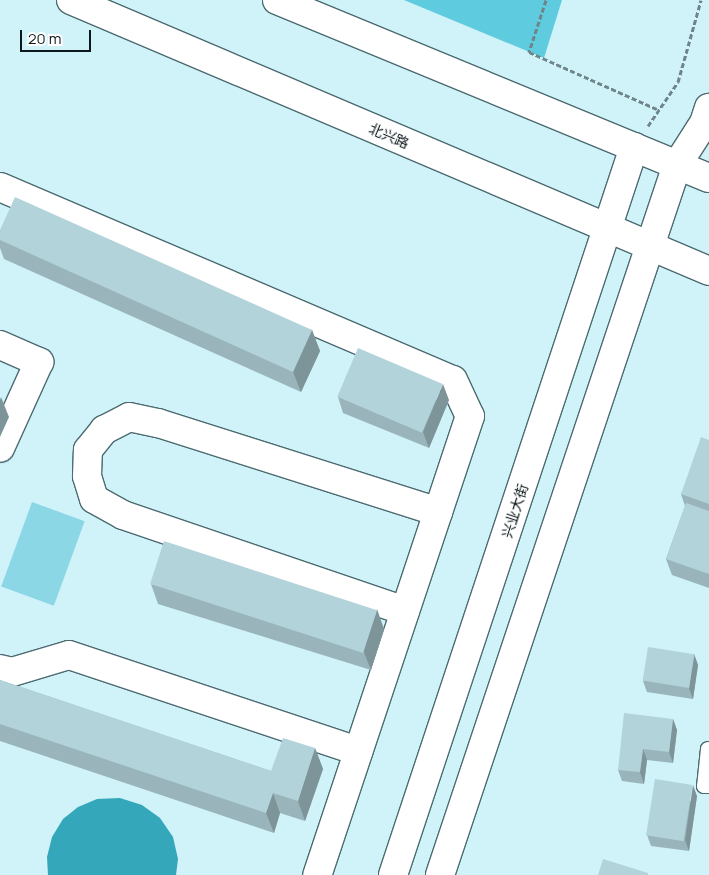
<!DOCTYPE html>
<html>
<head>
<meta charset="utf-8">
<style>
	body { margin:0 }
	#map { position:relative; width:709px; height:875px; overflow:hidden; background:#d0f2f9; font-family:Manrope,"Noto Sans SC",sans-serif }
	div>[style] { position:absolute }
	.green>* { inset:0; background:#8bd7e6; transform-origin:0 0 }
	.forest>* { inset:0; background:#5ecbdf }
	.water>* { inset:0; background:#34a7ba }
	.path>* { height:3px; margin-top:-1.5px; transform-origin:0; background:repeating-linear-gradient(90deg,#6e858a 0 5px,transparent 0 7.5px) }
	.roads { filter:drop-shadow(1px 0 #4c6b71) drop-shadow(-1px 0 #4c6b71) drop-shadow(0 1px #4c6b71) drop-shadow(0 -1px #4c6b71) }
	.service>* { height:14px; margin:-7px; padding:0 7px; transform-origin:7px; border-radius:7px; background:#fff }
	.minor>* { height:28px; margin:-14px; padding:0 14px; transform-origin:14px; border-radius:14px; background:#fff }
	.secondary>* { height:28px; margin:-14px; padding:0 14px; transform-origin:14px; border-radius:14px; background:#fff }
	.motorway>* { height:28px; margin:-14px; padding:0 14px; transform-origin:14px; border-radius:14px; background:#fff }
	.wall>* { inset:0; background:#99b5bb }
	.shaded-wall>* { inset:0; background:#7d9499 }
	.building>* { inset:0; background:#b2d3da; transform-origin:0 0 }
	span { translate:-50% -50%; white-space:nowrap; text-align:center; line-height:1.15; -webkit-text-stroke:4.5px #fff; paint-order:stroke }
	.street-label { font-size:14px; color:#0c181b }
	.scale { position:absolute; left:20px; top:30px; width:71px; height:22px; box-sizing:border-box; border:2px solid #0c181b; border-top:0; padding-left:6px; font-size:15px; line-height:18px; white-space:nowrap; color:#0c181b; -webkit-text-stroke:4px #fff; paint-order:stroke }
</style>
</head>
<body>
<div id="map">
	<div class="green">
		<div style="left:32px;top:502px;width:56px;height:90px;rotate:20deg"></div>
	</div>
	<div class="forest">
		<div style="clip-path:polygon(404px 0,562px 0,544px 58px)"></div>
	</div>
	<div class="water">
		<div style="clip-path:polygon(120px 798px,142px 805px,160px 818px,173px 837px,178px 859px,176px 875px,48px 875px,47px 857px,52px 837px,63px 819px,78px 807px,97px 799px)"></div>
	</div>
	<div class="path">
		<div style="left:546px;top:0;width:55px;rotate:108.1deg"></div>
		<div style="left:529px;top:52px;width:142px;rotate:24deg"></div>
		<div style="left:648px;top:126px;width:53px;rotate:-55.7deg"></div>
		<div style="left:678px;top:82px;width:85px;rotate:-74.3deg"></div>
	</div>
	<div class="roads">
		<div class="service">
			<div style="left:708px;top:749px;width:37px;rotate:96deg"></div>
			<div style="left:704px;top:786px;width:5px"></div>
		</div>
		<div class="minor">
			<div style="left:0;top:187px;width:492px;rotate:23.1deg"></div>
			<div style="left:453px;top:380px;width:40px;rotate:65deg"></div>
			<div style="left:470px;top:416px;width:484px;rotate:108.4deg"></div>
			<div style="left:0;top:345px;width:43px;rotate:23.6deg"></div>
			<div style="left:39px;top:362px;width:94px;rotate:114.4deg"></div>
			<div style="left:405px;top:611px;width:298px;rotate:-161.2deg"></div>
			<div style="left:123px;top:515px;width:33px;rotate:-151deg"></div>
			<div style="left:94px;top:499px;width:24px;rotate:-107deg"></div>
			<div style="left:87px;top:476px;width:26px;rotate:-88deg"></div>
			<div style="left:88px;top:450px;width:26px;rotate:-51deg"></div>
			<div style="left:104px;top:430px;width:28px;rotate:-27deg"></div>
			<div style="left:129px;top:417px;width:30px;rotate:12deg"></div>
			<div style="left:158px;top:423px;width:294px;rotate:17.6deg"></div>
			<div style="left:0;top:669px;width:12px;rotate:14deg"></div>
			<div style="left:12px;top:672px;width:59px;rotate:-16.6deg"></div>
			<div style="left:69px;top:655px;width:305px;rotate:18.4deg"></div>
		</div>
		<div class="secondary">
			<div style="left:71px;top:0;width:693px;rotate:23.01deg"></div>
			<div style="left:277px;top:0;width:467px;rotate:22.4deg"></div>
			<div style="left:393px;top:875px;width:767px;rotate:-71.68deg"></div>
			<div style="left:440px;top:875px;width:749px;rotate:-71.54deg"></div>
		</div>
		<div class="motorway">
			<div style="left:677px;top:165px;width:50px;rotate:-57.3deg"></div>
			<div style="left:704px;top:123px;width:16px;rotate:-72deg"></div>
		</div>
	</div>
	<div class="wall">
		<div style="clip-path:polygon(0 230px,312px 330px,320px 351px,301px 392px,4px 259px,0 248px)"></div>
		<div style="clip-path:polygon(338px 397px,449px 400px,429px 448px,343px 413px)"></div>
		<div style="clip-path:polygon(709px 440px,709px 588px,672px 575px,666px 559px,685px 506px,681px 494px)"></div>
		<div style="clip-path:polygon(151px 584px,384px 629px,371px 670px,158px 604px)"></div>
		<div style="clip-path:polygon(694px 654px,698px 665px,693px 699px,647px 692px,643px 681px)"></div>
		<div style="clip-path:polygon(0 680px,271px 771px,315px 748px,323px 769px,305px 821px,280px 813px,274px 833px,0 741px)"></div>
		<div style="clip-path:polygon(673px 719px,677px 730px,673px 763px,647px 760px,644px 784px,622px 781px,618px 770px)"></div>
		<div style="clip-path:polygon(697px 796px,689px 851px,651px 846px,647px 835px)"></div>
	</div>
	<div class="shaded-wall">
		<div style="clip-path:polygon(312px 330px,320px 351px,301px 392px,293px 372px)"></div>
		<div style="clip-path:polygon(443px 384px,449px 400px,429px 448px,423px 432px)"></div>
		<div style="clip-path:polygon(1px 397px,9px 417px,0 437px,0 400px)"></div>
		<div style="clip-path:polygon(377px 609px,384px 629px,371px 670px,363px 650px)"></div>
		<div style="clip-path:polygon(694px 654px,698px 665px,693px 699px,689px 688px)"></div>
		<div style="clip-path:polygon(673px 719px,677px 730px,673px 763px,669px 752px)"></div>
		<div style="clip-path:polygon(315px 748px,323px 769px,305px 821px,298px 801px)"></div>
		<div style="clip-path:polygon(643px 749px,647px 760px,644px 784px,640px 772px)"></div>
		<div style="clip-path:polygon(693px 785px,697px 796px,689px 851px,685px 840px)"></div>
		<div style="clip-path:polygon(273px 793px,280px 813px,274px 833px,266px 813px)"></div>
	</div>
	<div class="building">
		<div style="clip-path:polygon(15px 197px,312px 330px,293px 372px,0 240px,0 230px)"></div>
		<div style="left:358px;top:348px;width:92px;height:53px;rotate:23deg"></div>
		<div style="clip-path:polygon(701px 437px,709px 440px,709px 504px,681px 494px)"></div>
		<div style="clip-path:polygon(686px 503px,709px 511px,709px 574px,666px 559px)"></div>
		<div style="left:164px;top:541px;width:224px;height:45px;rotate:18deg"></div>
		<div style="left:648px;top:647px;width:47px;height:34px;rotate:9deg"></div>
		<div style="clip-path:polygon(0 680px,271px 771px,283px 738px,315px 748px,298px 801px,273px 793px,266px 813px,0 724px)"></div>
		<div style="clip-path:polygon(624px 713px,673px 719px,669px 752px,643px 749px,640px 772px,618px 770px)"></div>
		<div style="left:655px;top:779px;width:38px;height:57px;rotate:9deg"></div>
		<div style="clip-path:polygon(603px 859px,648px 873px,648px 875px,598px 875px)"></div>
	</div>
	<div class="street-label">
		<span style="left:389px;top:136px;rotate:23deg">北兴路</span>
		<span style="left:515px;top:511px;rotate:-72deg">兴业大街</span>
	</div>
	<div class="scale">20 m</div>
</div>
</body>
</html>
